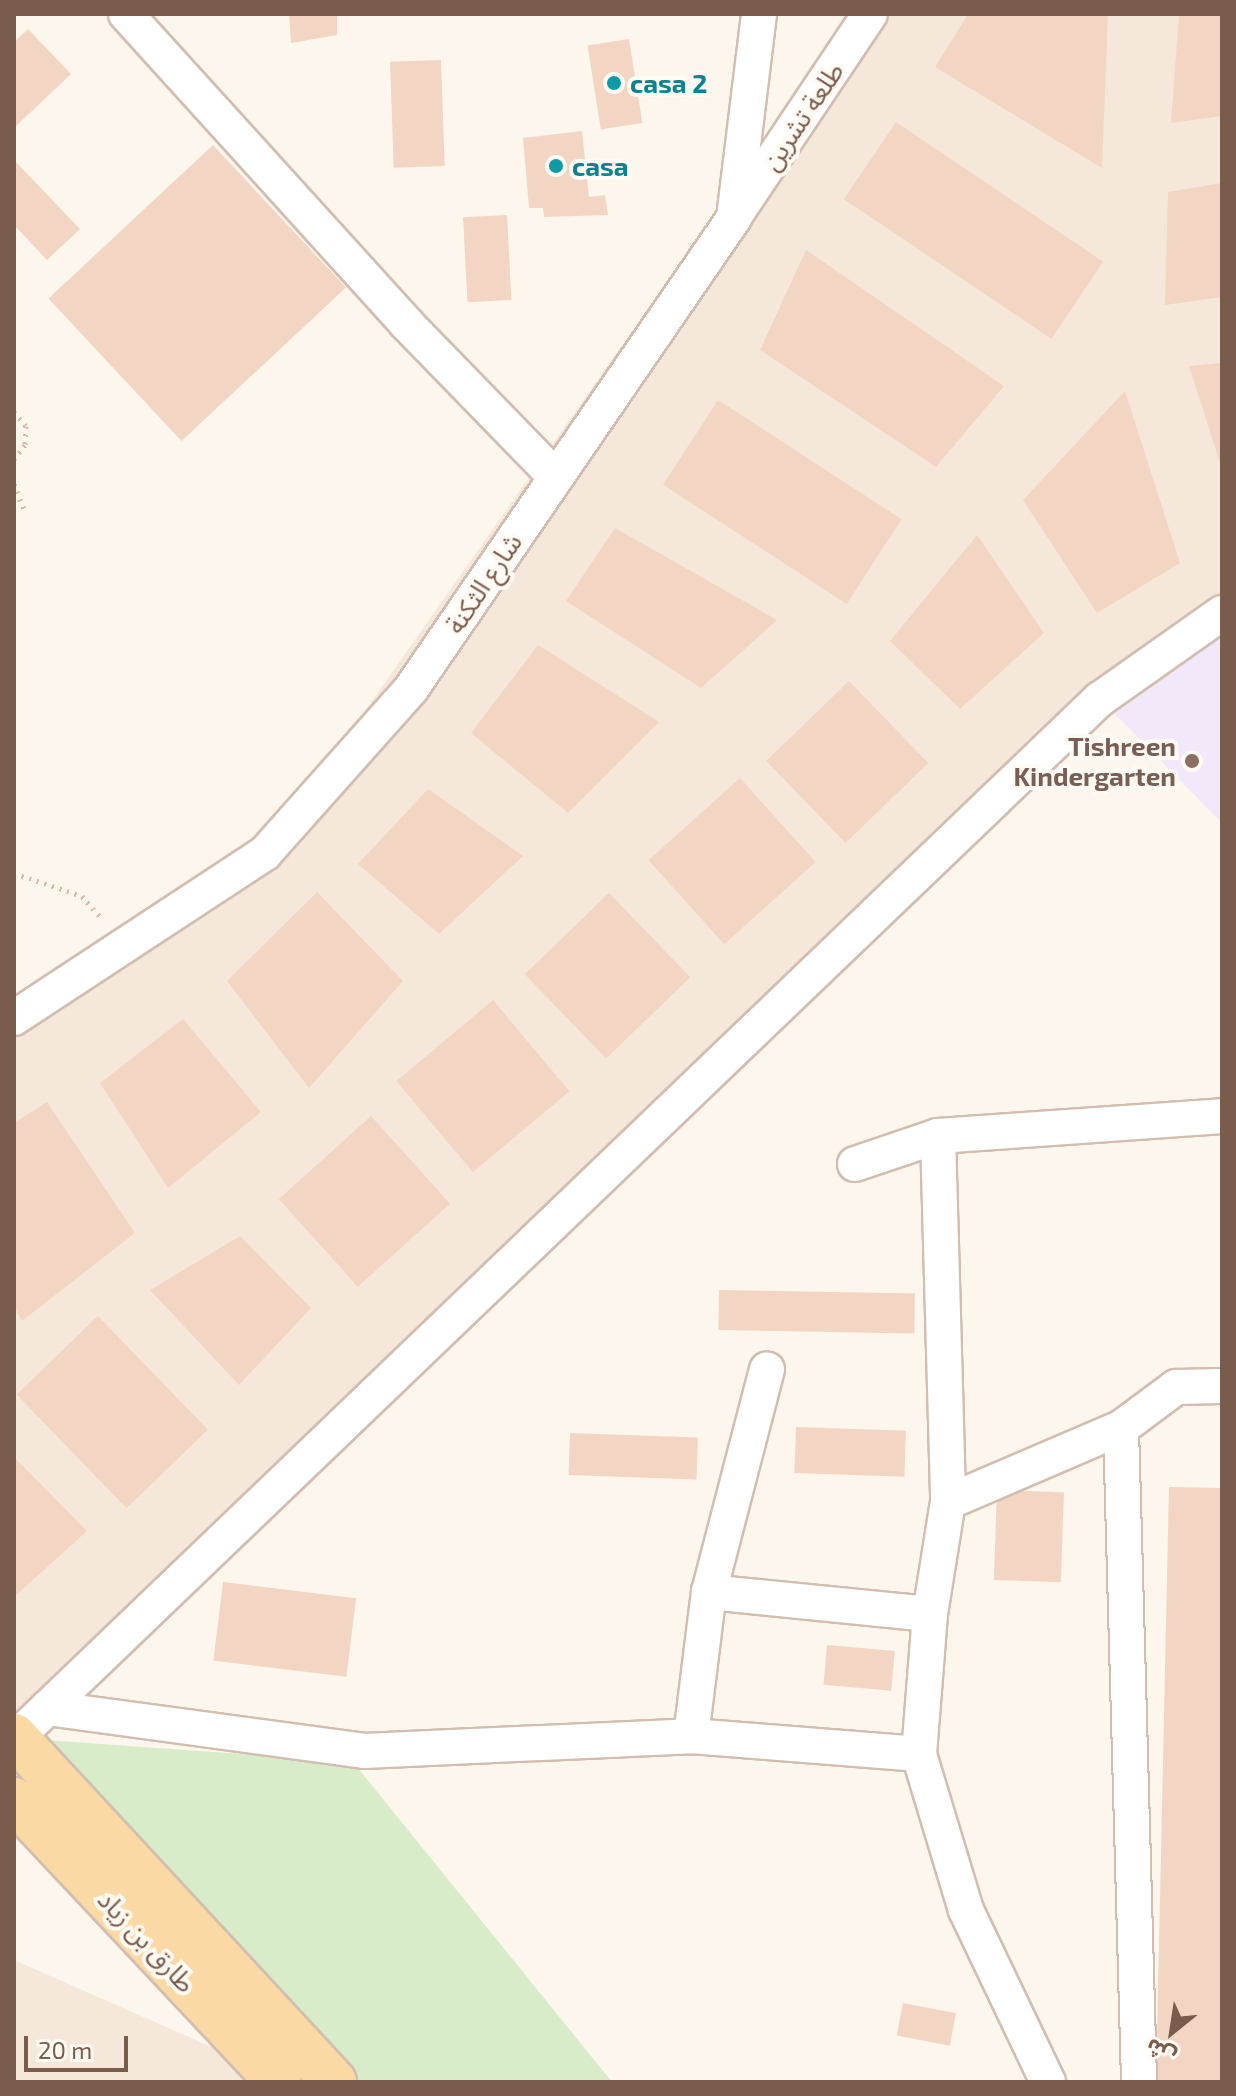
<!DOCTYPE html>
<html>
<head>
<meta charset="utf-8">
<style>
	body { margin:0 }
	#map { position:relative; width:1236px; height:2096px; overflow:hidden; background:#fdf6ec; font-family:"Exo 2","Noto Sans Arabic",sans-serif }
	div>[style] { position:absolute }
	.residential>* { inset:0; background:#f5e8da }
	.education>* { inset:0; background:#f3e8fa }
	.green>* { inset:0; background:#d8ecc9 }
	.building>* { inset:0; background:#f3d5c3; transform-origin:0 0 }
	.path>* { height:5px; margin-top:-2.5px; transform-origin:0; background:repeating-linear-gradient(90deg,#d9b8a5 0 2px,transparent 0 8px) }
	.roads { filter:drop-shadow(2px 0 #d1beb0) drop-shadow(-2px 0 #d1beb0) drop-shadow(0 2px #d1beb0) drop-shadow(0 -2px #d1beb0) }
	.minor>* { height:34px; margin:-17px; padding:0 17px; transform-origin:17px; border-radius:17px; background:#fff }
	.major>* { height:44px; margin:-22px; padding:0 22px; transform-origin:22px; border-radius:22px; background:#fbd9a5 }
	.dots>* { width:22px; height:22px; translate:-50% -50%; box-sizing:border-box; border:4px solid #fffaf3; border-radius:50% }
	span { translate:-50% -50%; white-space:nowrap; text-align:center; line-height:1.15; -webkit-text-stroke:8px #fffaf3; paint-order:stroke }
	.culture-label { font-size:26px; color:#0d838f; font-weight:700 }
	.left { translate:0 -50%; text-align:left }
	.street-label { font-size:26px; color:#7a5c4d }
	.education-label { font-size:26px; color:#785e54; font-weight:700 }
	.right { translate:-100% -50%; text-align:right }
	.frame { position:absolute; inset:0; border:16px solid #7a5c4d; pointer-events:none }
	.north { position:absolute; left:1132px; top:1992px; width:80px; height:80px; -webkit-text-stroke:6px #fffaf3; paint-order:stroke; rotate:210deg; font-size:22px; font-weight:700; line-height:32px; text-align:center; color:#7a5c4d }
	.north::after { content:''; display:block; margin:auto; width:28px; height:36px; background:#7a5c4d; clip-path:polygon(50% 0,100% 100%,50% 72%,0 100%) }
	.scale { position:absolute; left:24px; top:2036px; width:104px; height:36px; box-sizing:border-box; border:4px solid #7a5c4d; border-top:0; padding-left:10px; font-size:24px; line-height:28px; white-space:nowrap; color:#7a5c4d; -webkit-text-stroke:6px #fffaf3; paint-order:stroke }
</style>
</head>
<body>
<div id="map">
	<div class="residential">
		<div style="clip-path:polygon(855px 14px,1222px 14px,1222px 613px,1100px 699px,14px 1735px,14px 1018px,265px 853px)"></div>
		<div style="clip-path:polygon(14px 1960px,271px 2073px,280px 2082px,14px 2082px)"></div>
	</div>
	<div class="education">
		<div style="clip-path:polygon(1222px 613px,1222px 823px,1100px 699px)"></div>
	</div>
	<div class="green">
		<div style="clip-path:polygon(16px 1738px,353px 1762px,612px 2082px,334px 2082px)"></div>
	</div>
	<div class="building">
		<div style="clip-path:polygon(289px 14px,337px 14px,337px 35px,291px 43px)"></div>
		<div style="clip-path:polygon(968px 14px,1108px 14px,1102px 168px,935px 67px)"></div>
		<div style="clip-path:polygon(1179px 14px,1222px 14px,1222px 116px,1171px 123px)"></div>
		<div style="clip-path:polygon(28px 29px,71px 74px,14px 128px,14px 42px)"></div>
		<div style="left:629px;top:39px;width:85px;height:42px;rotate:81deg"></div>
		<div style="left:441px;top:60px;width:106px;height:51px;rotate:88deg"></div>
		<div style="left:896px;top:122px;width:250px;height:93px;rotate:34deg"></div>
		<div style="clip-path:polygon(582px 131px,589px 197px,605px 195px,608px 215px,544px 217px,543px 208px,529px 208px,523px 138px)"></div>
		<div style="left:213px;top:145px;width:195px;height:225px;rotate:47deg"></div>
		<div style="clip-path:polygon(14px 160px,80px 229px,47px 260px,14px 225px)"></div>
		<div style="clip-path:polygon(1222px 183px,1222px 297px,1165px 305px,1168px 192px)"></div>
		<div style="left:507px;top:215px;width:85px;height:44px;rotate:87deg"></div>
		<div style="clip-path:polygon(806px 250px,1004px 386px,936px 467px,760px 350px)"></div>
		<div style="clip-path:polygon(1222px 363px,1222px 466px,1221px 466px,1189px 366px)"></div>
		<div style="clip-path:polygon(1125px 391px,1180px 563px,1097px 613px,1023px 500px)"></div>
		<div style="left:718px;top:400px;width:219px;height:101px;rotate:33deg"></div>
		<div style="clip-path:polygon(615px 528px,777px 620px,701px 688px,566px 601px)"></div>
		<div style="clip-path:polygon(977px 535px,1044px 633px,960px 709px,890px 641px)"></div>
		<div style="clip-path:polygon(538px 645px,659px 722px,568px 813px,471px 733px)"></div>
		<div style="left:849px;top:681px;width:114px;height:115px;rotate:46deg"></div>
		<div style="left:740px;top:778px;width:113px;height:123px;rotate:48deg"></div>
		<div style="clip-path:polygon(428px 789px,523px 856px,439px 934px,358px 864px)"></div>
		<div style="clip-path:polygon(317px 892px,403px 981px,309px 1088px,227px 981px)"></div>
		<div style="left:609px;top:893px;width:117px;height:117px;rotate:46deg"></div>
		<div style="left:493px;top:1000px;width:119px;height:126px;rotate:50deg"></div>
		<div style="clip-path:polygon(183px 1019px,261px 1112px,168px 1188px,100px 1083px)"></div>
		<div style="clip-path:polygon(47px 1102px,135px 1233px,22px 1321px,14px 1306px,14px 1123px)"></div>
		<div style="left:371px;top:1116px;width:118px;height:124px;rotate:48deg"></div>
		<div style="clip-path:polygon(240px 1236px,311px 1308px,239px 1385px,150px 1290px)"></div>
		<div style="left:719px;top:1290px;width:196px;height:40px;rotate:1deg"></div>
		<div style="left:98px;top:1316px;width:158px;height:113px;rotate:46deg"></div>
		<div style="left:796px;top:1427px;width:110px;height:46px;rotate:2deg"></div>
		<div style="left:570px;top:1433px;width:128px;height:42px;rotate:2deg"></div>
		<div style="clip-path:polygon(14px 1457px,87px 1531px,14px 1597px)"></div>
		<div style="clip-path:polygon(1169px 1487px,1222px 1488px,1222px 2082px,1156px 2082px)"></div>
		<div style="left:997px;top:1490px;width:67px;height:90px;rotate:2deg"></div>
		<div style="left:223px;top:1582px;width:134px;height:79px;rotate:7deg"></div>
		<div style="left:827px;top:1645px;width:68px;height:40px;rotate:5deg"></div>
		<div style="left:903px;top:2003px;width:54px;height:33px;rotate:11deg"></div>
	</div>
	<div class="path">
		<div style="left:14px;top:412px;width:18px;rotate:49deg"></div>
		<div style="left:26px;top:426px;width:19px;rotate:93deg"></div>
		<div style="left:25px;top:445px;width:18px;rotate:128deg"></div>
		<div style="left:14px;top:484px;width:31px;rotate:68deg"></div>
		<div style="left:14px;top:873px;width:72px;rotate:18.7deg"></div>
		<div style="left:82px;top:896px;width:30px;rotate:49deg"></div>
	</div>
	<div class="roads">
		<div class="minor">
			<div style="left:126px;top:14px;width:417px;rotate:47.8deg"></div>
			<div style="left:406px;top:323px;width:215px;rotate:45.8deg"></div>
			<div style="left:738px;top:211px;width:237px;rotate:-56.2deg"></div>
			<div style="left:14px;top:1018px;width:300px;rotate:-33.3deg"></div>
			<div style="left:265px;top:853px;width:220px;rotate:-48.3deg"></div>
			<div style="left:411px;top:689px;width:571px;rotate:-55.56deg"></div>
			<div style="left:734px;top:218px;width:206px;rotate:-83deg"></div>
			<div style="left:938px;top:1136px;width:366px;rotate:88.4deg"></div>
			<div style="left:855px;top:1164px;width:88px;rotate:-18.6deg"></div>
			<div style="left:938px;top:1136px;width:285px;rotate:-4deg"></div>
			<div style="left:1121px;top:1428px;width:654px;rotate:88.42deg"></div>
			<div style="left:709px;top:1592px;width:222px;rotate:5.7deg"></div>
			<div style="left:47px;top:1708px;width:320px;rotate:7.7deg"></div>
			<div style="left:364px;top:1751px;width:327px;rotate:-2.6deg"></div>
			<div style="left:691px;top:1736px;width:229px;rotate:4.5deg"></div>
			<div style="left:691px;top:1736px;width:145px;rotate:-82.9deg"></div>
			<div style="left:709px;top:1592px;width:230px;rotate:-75.4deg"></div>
			<div style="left:16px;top:1738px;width:1502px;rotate:-43.79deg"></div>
			<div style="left:1100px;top:699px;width:149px;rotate:-35.2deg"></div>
			<div style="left:1048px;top:2082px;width:191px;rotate:-115.5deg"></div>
			<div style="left:966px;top:1910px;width:163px;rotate:-106.8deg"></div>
			<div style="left:919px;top:1754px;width:140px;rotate:-85.5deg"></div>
			<div style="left:930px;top:1614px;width:113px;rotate:-80.9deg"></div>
			<div style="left:948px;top:1502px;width:188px;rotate:-23.2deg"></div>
			<div style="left:1121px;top:1428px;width:69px;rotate:-36.7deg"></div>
			<div style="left:1176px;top:1387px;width:46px;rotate:-1.2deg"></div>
		</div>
		<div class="major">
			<div style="left:14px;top:1736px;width:471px;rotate:47.2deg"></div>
			<div style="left:14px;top:1800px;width:387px;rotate:46.8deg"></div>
		</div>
	</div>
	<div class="dots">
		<div style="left:614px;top:83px;background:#0f9aa8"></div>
		<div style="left:556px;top:166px;background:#0f9aa8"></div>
		<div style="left:1192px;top:761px;background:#8d6e63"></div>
	</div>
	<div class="culture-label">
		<span class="left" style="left:630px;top:83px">casa 2</span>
		<span class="left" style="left:572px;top:166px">casa</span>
	</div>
	<div class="street-label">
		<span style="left:802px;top:116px;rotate:-56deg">طلعة تشرين</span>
		<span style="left:483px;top:583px;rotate:-56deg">شارع الثكنة</span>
		<span style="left:147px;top:1941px;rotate:47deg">طارق بن زياد</span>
	</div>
	<div class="education-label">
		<span class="right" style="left:1176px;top:761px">Tishreen<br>Kindergarten</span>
	</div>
	<div class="frame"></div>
	<div class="north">ش</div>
	<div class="scale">20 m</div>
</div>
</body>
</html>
